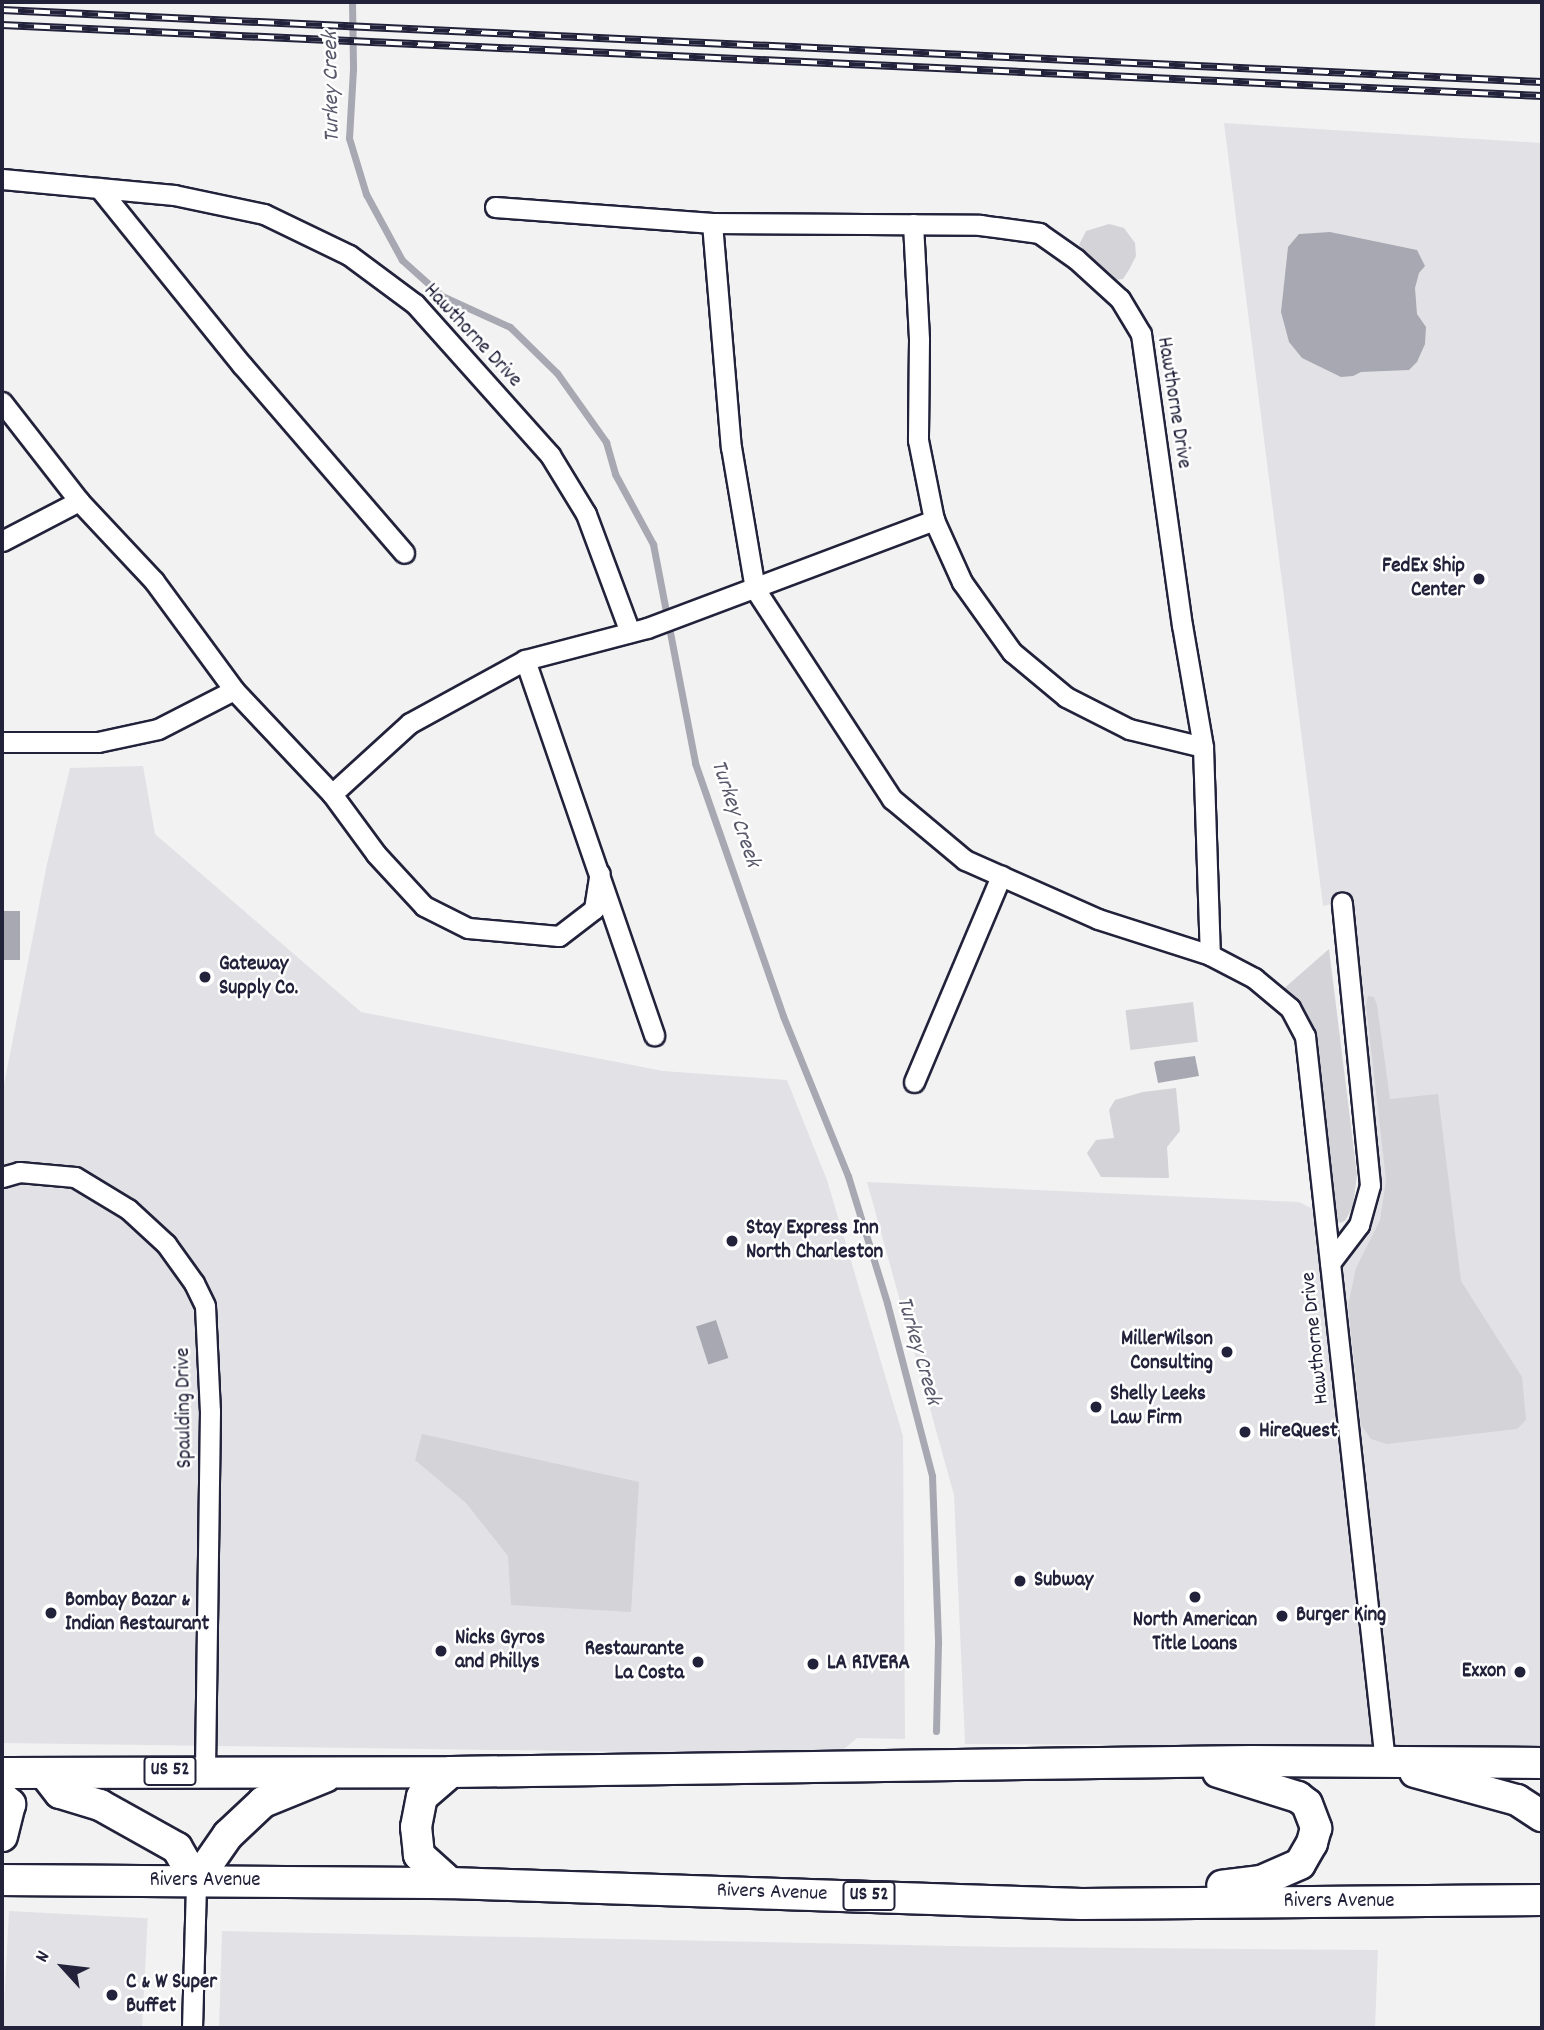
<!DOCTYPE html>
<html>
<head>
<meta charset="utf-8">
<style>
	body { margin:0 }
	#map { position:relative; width:1544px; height:2030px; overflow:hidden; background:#f2f2f3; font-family:Dekko,sans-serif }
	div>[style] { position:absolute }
	.built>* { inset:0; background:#e2e2e6; transform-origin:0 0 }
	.green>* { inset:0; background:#d3d3d8; transform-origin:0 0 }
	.water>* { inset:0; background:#a8a8b2; transform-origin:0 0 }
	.stream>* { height:7px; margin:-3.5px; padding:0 3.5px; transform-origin:3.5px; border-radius:3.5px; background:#a8a8b2 }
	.roads { filter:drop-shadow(2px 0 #22223b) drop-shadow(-2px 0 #22223b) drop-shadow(0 2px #22223b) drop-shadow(0 -2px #22223b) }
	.street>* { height:19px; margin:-9.5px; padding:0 9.5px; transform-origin:9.5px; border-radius:9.5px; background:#fff }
	.primary>* { height:30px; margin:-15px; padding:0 15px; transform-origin:15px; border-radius:15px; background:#fff }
	.rail>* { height:8px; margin-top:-4px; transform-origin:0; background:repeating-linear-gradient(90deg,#fff 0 16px,#22223b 0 32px); box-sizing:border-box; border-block:2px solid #22223b }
	.dots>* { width:19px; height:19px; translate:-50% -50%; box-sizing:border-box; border:4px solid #fff; border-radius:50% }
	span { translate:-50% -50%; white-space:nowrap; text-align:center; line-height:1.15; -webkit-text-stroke:5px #fff; paint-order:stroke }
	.shield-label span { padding:2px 5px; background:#fff; border:2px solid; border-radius:5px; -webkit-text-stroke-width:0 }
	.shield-label { font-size:19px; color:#22223b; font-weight:700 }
	.street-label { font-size:21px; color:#22223b }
	.poi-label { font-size:21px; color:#22223b; font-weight:700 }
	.right { translate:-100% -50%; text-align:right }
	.left { translate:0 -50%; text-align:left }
	.water-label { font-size:23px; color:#58586b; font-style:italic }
	.frame { position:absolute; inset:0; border:4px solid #22223b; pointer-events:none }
	.north { position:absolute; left:28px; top:1932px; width:70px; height:70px; -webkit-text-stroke:5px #fff; paint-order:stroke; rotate:297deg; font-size:19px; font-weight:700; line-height:28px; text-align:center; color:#22223b }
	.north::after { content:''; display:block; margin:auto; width:24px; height:32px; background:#22223b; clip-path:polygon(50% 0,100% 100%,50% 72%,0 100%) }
</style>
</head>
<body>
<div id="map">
	<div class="built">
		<div style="clip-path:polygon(1224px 123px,1542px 143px,1542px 1747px,965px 1744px,954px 1495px,867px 1182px,1299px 1202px,1325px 1215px,1330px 1262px,1370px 1185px,1341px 902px,1323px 906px)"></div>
		<div style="clip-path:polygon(143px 766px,155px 834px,361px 1012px,663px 1071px,787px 1080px,827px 1180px,903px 1436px,905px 1739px,857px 1738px,843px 1750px,642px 1752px,2px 1743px,2px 1095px,47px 864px,70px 768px)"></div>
		<div style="left:9px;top:1911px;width:139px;height:117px;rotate:3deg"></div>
		<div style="clip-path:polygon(222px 1931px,1002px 1947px,1378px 1950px,1375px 2028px,219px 2028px)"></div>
	</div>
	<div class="green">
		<div style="clip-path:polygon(1109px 224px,1124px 228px,1135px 243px,1136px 256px,1130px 268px,1123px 279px,1115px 280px,1079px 245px,1086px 231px)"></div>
		<div style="clip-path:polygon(1329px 949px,1357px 1175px,1353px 1206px,1345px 1221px,1340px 1223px,1336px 1218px,1313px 1049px,1281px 991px)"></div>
		<div style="clip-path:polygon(1368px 996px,1374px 997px,1377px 1005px,1390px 1099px,1438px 1094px,1461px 1281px,1522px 1377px,1526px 1420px,1517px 1429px,1387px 1444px,1371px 1439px,1361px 1425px,1348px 1306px,1356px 1268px,1380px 1220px,1386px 1180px,1366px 1005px)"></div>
		<div style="left:1193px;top:1002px;width:40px;height:68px;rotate:83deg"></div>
		<div style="clip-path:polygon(1176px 1088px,1180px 1131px,1167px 1147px,1169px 1178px,1101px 1177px,1087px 1153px,1096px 1140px,1114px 1138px,1109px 1110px,1115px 1100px,1143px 1092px)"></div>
		<div style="clip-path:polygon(422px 1434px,639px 1482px,631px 1612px,511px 1605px,508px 1556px,466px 1503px,415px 1460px)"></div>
	</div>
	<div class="water">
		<div style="clip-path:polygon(1330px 232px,1417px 250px,1425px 266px,1419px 273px,1415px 288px,1417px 314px,1426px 327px,1425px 344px,1417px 362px,1409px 370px,1361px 372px,1353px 376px,1341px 377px,1302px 358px,1289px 342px,1281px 312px,1288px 247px,1299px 234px)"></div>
		<div style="left:2px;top:911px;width:18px;height:49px"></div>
		<div style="clip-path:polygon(1195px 1056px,1199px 1076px,1158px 1083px,1154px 1063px,1156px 1061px)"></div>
		<div style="left:716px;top:1320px;width:40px;height:21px;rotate:72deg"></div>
	</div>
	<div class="stream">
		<div style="left:352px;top:2px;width:67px;rotate:89.1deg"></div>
		<div style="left:353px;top:69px;width:69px;rotate:93.3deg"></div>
		<div style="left:349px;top:138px;width:59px;rotate:73.1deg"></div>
		<div style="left:366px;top:194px;width:75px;rotate:61.4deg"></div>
		<div style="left:402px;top:260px;width:54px;rotate:42deg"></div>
		<div style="left:442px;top:296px;width:75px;rotate:24.5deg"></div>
		<div style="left:510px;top:327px;width:66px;rotate:44.4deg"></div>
		<div style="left:557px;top:373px;width:85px;rotate:54.6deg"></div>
		<div style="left:606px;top:442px;width:33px;rotate:74deg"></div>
		<div style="left:615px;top:474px;width:80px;rotate:61.5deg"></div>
		<div style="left:653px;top:544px;width:223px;rotate:79.1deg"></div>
		<div style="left:695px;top:763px;width:268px;rotate:70.8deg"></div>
		<div style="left:783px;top:1016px;width:173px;rotate:67.9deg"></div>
		<div style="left:848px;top:1176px;width:133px;rotate:72.9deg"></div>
		<div style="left:887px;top:1303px;width:179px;rotate:75.4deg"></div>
		<div style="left:932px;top:1476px;width:167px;rotate:87.9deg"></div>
		<div style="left:938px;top:1643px;width:88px;rotate:91.3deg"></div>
	</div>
	<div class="roads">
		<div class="street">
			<div style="left:2px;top:179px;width:173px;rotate:5.3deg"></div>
			<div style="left:174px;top:195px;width:92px;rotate:11.9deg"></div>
			<div style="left:264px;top:214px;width:94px;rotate:25.8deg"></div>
			<div style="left:349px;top:255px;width:82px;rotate:36.6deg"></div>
			<div style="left:415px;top:304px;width:203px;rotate:48.2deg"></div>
			<div style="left:550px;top:455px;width:69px;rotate:58.6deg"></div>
			<div style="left:586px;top:514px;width:126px;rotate:69.6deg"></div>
			<div style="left:99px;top:188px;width:228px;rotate:51.1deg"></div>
			<div style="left:242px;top:365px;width:248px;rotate:49.2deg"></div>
			<div style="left:495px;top:207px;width:218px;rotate:4.2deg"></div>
			<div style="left:712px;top:223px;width:268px;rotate:0.4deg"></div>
			<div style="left:980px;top:225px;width:60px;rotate:7.7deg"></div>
			<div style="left:1039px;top:233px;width:45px;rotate:35.1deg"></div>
			<div style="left:1076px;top:259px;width:59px;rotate:42.3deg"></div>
			<div style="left:1120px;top:299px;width:41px;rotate:59deg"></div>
			<div style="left:1141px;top:334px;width:294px;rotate:82deg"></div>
			<div style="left:1182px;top:625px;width:124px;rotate:80.2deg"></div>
			<div style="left:1203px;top:747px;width:208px;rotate:88.1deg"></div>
			<div style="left:712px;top:223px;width:225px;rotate:85.2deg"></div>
			<div style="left:731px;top:447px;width:144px;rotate:80.4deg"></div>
			<div style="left:755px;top:589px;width:251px;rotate:56.9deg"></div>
			<div style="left:892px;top:799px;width:95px;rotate:39.9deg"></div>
			<div style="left:965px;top:860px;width:145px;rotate:23.9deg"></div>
			<div style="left:1098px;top:919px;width:118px;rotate:17.8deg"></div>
			<div style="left:1210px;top:955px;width:50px;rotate:27.6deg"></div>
			<div style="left:1254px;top:978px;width:47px;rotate:39.8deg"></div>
			<div style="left:1290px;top:1008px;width:32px;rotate:62deg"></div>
			<div style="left:1305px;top:1036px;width:730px;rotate:83.71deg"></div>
			<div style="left:913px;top:224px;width:116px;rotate:87deg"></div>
			<div style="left:919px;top:340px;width:100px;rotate:90.6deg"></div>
			<div style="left:918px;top:440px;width:82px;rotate:78.7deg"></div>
			<div style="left:934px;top:520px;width:68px;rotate:65.7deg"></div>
			<div style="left:962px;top:582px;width:86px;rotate:54.5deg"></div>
			<div style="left:1012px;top:652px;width:70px;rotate:39.8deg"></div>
			<div style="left:1066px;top:697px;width:71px;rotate:26.9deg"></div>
			<div style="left:1129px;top:729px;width:76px;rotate:13.7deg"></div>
			<div style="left:2px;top:402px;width:125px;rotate:52.1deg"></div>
			<div style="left:79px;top:501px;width:110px;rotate:46.8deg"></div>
			<div style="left:154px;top:581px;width:135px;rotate:53.7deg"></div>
			<div style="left:234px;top:690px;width:143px;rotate:46.7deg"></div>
			<div style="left:332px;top:794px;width:74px;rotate:53.7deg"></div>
			<div style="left:376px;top:854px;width:71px;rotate:47.3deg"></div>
			<div style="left:424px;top:906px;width:49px;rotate:26.6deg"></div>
			<div style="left:468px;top:928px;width:91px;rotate:5deg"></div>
			<div style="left:559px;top:936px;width:44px;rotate:-37.6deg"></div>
			<div style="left:594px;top:909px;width:36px;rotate:-81deg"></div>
			<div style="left:2px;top:541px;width:87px;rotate:-27.5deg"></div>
			<div style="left:525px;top:660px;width:397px;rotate:71deg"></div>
			<div style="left:2px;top:742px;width:96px"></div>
			<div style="left:98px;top:742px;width:61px;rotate:-12.2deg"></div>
			<div style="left:158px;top:729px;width:85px;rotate:-27.2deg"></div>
			<div style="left:332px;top:794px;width:105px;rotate:-42.3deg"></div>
			<div style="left:410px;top:723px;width:131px;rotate:-28.7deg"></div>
			<div style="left:525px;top:660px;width:126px;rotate:-14.7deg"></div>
			<div style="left:647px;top:628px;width:307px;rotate:-20.6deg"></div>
			<div style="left:914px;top:1082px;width:224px;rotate:-67.1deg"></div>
			<div style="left:2px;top:1177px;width:18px;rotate:-16deg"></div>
			<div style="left:19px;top:1172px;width:56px;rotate:5.1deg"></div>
			<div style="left:75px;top:1177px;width:62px;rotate:31.1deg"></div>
			<div style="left:128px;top:1209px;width:52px;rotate:42.6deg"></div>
			<div style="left:166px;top:1244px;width:48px;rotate:54.3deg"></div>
			<div style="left:194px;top:1283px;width:25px;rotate:64deg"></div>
			<div style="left:205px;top:1306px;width:105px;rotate:87.3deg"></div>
			<div style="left:210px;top:1411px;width:359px;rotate:90.8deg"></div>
			<div style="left:1330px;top:1263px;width:48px;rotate:-52.7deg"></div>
			<div style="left:1359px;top:1225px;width:41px;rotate:-74.6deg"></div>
			<div style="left:1370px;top:1185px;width:284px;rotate:-95.7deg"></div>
			<div style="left:192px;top:2028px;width:147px;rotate:-88.4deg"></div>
		</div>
		<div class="primary">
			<div style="left:1218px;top:1772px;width:84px;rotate:17.4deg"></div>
			<div style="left:1298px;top:1797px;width:11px;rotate:38deg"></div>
			<div style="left:1307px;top:1804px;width:26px;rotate:69deg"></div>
			<div style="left:1316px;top:1828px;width:16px;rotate:105deg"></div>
			<div style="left:1312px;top:1843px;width:24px;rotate:120deg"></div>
			<div style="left:1300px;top:1864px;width:43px;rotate:156.4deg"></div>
			<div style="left:1261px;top:1881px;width:39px;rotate:173deg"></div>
			<div style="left:1415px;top:1772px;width:106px;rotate:15.4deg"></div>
			<div style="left:1517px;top:1800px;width:30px;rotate:33deg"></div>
			<div style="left:2px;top:1773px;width:449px;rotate:-0.1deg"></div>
			<div style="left:451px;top:1772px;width:800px;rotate:-0.79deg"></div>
			<div style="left:1251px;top:1761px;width:291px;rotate:0.4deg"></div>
			<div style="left:45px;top:1774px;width:24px;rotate:52deg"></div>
			<div style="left:60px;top:1793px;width:42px;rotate:16.7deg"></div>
			<div style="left:100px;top:1805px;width:88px;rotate:29.2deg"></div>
			<div style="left:177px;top:1848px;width:38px;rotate:60deg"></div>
			<div style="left:2px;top:1797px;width:11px;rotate:41deg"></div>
			<div style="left:10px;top:1804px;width:33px;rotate:104deg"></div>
			<div style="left:2px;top:1880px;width:448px;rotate:0.4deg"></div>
			<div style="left:450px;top:1883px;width:632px;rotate:1.9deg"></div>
			<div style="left:1082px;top:1904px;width:460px;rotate:-0.5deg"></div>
			<div style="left:196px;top:1881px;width:56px;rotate:-55.2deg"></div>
			<div style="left:228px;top:1835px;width:48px;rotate:-43.3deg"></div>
			<div style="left:263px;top:1802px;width:67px;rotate:-22deg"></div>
			<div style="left:450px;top:1883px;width:42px;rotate:-137.9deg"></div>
			<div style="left:419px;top:1855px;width:28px;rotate:-96deg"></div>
			<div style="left:416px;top:1827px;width:31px;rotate:-79deg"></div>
			<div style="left:422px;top:1797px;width:38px;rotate:-41deg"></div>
		</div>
	</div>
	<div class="rail">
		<div style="left:2px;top:10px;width:1542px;rotate:2.68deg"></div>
		<div style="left:2px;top:25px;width:1542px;rotate:2.64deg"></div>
	</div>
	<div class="dots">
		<div style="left:1479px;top:579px;background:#22223b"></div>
		<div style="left:205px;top:977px;background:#22223b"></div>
		<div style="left:732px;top:1241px;background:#22223b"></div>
		<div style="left:1227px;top:1352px;background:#22223b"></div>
		<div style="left:1096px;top:1407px;background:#22223b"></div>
		<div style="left:1245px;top:1432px;background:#22223b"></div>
		<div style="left:1020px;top:1581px;background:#22223b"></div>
		<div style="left:1195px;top:1597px;background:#22223b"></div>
		<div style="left:51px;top:1613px;background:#22223b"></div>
		<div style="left:1282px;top:1616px;background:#22223b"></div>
		<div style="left:441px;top:1651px;background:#22223b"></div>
		<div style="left:698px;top:1662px;background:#22223b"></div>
		<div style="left:813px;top:1664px;background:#22223b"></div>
		<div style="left:1520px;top:1672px;background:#22223b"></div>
		<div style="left:112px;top:1995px;background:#22223b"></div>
	</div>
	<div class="shield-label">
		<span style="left:170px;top:1771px">US 52</span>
		<span style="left:869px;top:1896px">US 52</span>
	</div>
	<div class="street-label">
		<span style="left:472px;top:336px;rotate:47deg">Hawthorne Drive</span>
		<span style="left:1173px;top:403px;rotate:81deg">Hawthorne Drive</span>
		<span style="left:1316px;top:1338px;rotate:-96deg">Hawthorne Drive</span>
		<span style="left:185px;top:1408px;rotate:-91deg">Spaulding Drive</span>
		<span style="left:205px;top:1881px">Rivers Avenue</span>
		<span style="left:772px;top:1893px;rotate:2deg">Rivers Avenue</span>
		<span style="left:1339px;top:1902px">Rivers Avenue</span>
	</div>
	<div class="poi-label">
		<span class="right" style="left:1465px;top:579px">FedEx Ship<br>Center</span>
		<span class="left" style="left:219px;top:977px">Gateway<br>Supply Co.</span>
		<span class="left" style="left:746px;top:1241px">Stay Express Inn<br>North Charleston</span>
		<span class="right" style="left:1213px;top:1352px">MillerWilson<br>Consulting</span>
		<span class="left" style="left:1110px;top:1407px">Shelly Leeks<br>Law Firm</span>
		<span class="left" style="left:1259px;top:1432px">HireQuest</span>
		<span class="left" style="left:1034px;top:1581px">Subway</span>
		<span class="left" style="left:65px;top:1613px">Bombay Bazar &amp;<br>Indian Restaurant</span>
		<span class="left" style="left:1296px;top:1616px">Burger King</span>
		<span style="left:1195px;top:1633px">North American<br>Title Loans</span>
		<span class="left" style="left:455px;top:1651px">Nicks Gyros<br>and Phillys</span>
		<span class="right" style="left:684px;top:1662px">Restaurante<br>La Costa</span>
		<span class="left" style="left:827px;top:1664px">LA RIVERA</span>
		<span class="right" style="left:1506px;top:1672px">Exxon</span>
		<span class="left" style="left:126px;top:1995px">C &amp; W Super<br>Buffet</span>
	</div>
	<div class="water-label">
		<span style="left:333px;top:87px;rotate:-91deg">Turkey Creek</span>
		<span style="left:734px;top:814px;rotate:71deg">Turkey Creek</span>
		<span style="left:917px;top:1351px;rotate:74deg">Turkey Creek</span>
	</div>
	<div class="frame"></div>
	<div class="north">N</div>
</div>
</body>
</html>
